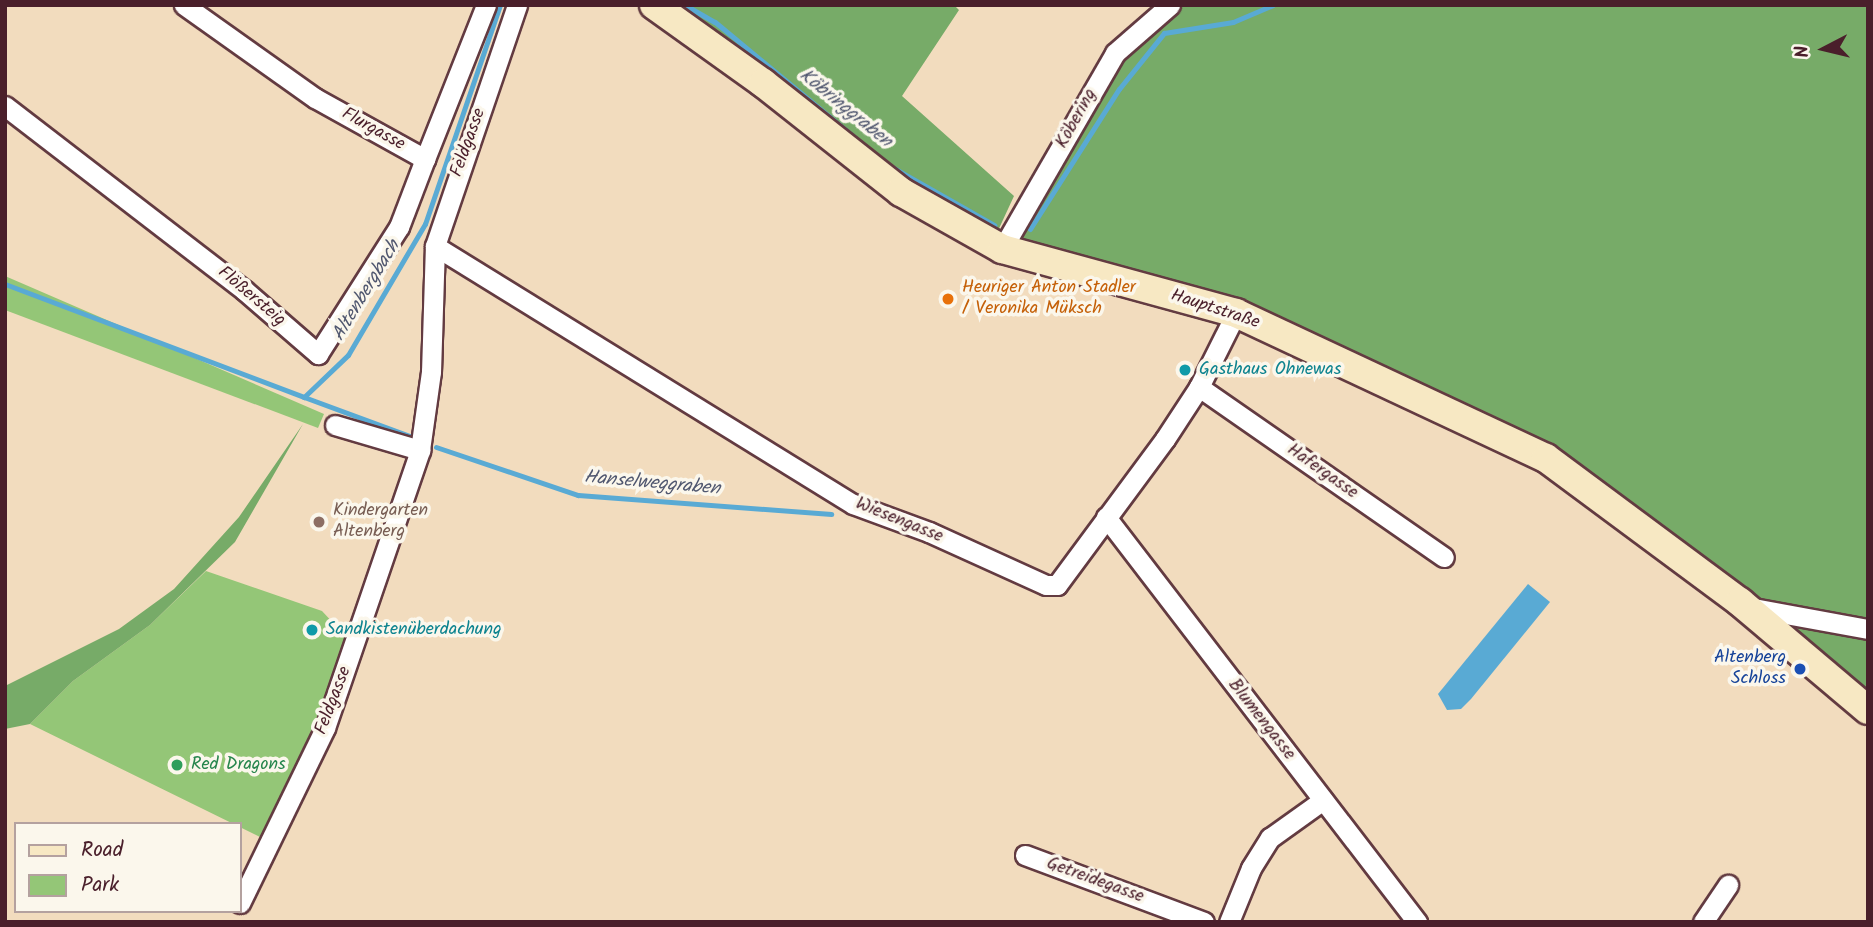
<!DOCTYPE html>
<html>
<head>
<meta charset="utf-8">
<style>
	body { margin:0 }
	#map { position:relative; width:1873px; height:927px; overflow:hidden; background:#f2dcbe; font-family:Kalam,sans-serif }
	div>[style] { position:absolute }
	.green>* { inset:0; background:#94c677 }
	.forest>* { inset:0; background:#77ab68 }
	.water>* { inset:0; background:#59aad4 }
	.stream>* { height:5px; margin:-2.5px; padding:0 2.5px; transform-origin:2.5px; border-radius:2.5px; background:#59aad4 }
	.roads { filter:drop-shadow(2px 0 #633b41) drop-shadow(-2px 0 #633b41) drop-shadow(0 2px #633b41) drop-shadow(0 -2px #633b41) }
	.street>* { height:19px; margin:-9.5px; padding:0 9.5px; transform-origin:9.5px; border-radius:9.5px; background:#fff }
	.secondary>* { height:28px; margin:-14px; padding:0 14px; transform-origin:14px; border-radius:14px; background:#f7e8c3 }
	.dots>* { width:19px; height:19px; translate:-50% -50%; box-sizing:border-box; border:4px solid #fbf7ec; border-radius:50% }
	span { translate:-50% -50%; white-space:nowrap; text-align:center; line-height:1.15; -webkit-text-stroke:7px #fbf7ec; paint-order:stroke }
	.street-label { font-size:18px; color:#4a1f2b }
	.food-label { font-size:18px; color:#c56008 }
	.left { translate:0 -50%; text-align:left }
	.culture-label { font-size:18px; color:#0d838f }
	.education-label { font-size:18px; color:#785e54 }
	.transit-label { font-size:18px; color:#164399 }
	.right { translate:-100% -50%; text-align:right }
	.leisure-label { font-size:18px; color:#27864d }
	.water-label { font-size:19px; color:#50576f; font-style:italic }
	.frame { position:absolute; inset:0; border:7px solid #4a1f2b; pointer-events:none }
	.legend { position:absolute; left:14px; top:822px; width:228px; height:91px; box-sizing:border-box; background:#fbf7ec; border:2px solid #b4a19f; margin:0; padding:9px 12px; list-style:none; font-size:21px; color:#4a1f2b }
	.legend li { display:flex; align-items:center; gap:14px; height:35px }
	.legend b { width:35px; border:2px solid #b4a19f }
	.north { position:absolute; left:1789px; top:14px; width:70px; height:70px; -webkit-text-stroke:5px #fbf7ec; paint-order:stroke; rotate:263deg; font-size:19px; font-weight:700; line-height:28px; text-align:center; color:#4a1f2b }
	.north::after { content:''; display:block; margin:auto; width:24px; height:32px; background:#4a1f2b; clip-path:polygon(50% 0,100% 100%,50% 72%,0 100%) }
</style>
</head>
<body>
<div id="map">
	<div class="green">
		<div style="clip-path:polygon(5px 276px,324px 414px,318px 428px,5px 310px)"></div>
		<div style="clip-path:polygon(206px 571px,322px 611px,336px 626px,352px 630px,294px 775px,262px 838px,30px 724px,73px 681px,150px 625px)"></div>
	</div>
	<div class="forest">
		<div style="clip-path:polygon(671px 5px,954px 5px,959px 10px,902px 96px,1014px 196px,996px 235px,874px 163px)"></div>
		<div style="clip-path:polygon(1193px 5px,1868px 5px,1868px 623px,1747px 600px,1548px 447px,1238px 309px,1011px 243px,1127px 51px,1176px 8px)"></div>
		<div style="clip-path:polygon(303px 424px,235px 542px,150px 625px,73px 681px,30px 724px,5px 729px,5px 686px,119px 629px,174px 589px,239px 517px)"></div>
		<div style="clip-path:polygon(1765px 612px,1868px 635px,1868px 699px)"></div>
	</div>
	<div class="water">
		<div style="clip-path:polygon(1528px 584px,1550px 602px,1471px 699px,1461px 709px,1447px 710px,1438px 694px)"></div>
	</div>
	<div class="stream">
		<div style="left:685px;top:5px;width:34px;rotate:30deg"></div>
		<div style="left:715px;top:22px;width:202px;rotate:39.6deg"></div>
		<div style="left:890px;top:166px;width:120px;rotate:29.6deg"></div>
		<div style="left:1030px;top:229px;width:166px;rotate:-57.6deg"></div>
		<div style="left:1119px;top:89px;width:72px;rotate:-51.2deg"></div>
		<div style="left:1164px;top:33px;width:70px;rotate:-9.1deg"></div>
		<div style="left:1233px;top:22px;width:43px;rotate:-23deg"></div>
		<div style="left:5px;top:284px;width:320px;rotate:20.7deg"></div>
		<div style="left:304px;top:397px;width:61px;rotate:-43.7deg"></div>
		<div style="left:348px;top:355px;width:152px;rotate:-59.6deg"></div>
		<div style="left:425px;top:224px;width:231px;rotate:-71.1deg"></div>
		<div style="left:304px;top:397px;width:115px;rotate:20.3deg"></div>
		<div style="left:436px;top:447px;width:150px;rotate:18.7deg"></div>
		<div style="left:578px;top:495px;width:254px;rotate:4.3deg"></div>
	</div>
	<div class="roads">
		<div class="street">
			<div style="left:184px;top:5px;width:161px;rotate:35.4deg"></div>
			<div style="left:315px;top:98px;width:126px;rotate:29deg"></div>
			<div style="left:425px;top:159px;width:166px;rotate:-68.4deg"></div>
			<div style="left:5px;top:106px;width:302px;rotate:37.6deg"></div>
			<div style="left:244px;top:290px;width:98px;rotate:40.9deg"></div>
			<div style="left:318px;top:354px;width:151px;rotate:-57.5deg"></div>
			<div style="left:399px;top:227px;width:73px;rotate:-69.1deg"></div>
			<div style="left:435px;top:246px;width:491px;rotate:31.7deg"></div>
			<div style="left:853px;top:504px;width:81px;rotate:20.2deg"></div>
			<div style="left:929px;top:532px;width:128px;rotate:24.4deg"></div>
			<div style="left:1046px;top:585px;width:11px"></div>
			<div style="left:1057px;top:585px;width:182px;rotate:-53.5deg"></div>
			<div style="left:1165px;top:439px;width:62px;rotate:-56.8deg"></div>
			<div style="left:1199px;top:387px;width:83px;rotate:-63.4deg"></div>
			<div style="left:1002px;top:249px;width:226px;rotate:-60deg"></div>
			<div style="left:1115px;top:53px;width:73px;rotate:-41.1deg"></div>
			<div style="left:1199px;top:387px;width:298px;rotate:34.8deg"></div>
			<div style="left:335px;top:425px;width:89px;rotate:16.4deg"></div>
			<div style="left:1106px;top:517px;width:511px;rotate:52.48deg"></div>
			<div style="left:1748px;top:607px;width:122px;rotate:10.4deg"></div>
			<div style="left:1025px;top:855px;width:191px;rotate:20.5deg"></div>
			<div style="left:240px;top:903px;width:195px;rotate:-64.1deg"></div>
			<div style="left:325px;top:728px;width:294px;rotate:-71.1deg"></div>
			<div style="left:420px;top:450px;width:79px;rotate:-82deg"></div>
			<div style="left:431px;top:372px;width:126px;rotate:-88.2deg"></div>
			<div style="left:435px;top:246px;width:255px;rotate:-71.2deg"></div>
			<div style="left:1229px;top:922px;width:58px;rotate:-67.8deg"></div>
			<div style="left:1251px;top:868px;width:36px;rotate:-58deg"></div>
			<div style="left:1270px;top:838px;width:65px;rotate:-35.6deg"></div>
			<div style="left:1703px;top:922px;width:45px;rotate:-56deg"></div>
		</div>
		<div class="secondary">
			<div style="left:654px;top:5px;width:134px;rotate:35.6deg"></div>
			<div style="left:763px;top:83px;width:176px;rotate:38.3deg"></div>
			<div style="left:901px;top:192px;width:116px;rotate:29.4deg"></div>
			<div style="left:1002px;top:249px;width:243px;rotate:15.3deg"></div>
			<div style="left:1236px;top:313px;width:342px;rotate:25.1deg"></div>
			<div style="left:1546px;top:458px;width:242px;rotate:36.6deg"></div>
			<div style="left:1740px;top:602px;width:167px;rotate:40.2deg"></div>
		</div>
	</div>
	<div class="dots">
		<div style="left:948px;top:299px;background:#e8710a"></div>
		<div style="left:1185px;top:370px;background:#0f9aa8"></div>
		<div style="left:319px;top:522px;background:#8d6e63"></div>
		<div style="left:312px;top:630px;background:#0f9aa8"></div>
		<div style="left:1800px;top:669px;background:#1a4fb4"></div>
		<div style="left:177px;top:765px;background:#2e9e5b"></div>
	</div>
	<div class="street-label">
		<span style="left:1077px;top:119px;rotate:-61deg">Köbering</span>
		<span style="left:373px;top:130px;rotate:29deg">Flurgasse</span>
		<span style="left:469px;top:143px;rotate:-70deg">Feldgasse</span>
		<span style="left:251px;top:297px;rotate:40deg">Flößersteig</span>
		<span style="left:1215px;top:310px;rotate:18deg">Hauptstraße</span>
		<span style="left:1322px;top:472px;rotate:35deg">Hafergasse</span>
		<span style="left:899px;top:521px;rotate:22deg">Wiesengasse</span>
		<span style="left:334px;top:701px;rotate:-69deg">Feldgasse</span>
		<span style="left:1261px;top:720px;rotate:52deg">Blumengasse</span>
		<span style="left:1095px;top:881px;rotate:20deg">Getreidegasse</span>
	</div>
	<div class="food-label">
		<span class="left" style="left:962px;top:299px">Heuriger Anton Stadler<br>/ Veronika Müksch</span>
	</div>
	<div class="culture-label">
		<span class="left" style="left:1199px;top:370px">Gasthaus Ohnewas</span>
		<span class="left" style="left:326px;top:630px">Sandkistenüberdachung</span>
	</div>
	<div class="education-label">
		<span class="left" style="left:333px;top:522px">Kindergarten<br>Altenberg</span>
	</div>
	<div class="transit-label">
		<span class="right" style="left:1786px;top:669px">Altenberg<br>Schloss</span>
	</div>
	<div class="leisure-label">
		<span class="left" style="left:191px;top:765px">Red Dragons</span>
	</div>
	<div class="water-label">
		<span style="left:845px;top:109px;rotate:39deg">Köbringgraben</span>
		<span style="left:367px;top:291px;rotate:-59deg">Altenbergbach</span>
		<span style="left:652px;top:484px;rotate:5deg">Hanselweggraben</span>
	</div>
	<div class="frame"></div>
	<ul class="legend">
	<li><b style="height:9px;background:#f7e8c3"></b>Road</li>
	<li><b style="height:19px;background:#94c677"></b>Park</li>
	</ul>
	<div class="north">N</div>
</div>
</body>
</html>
